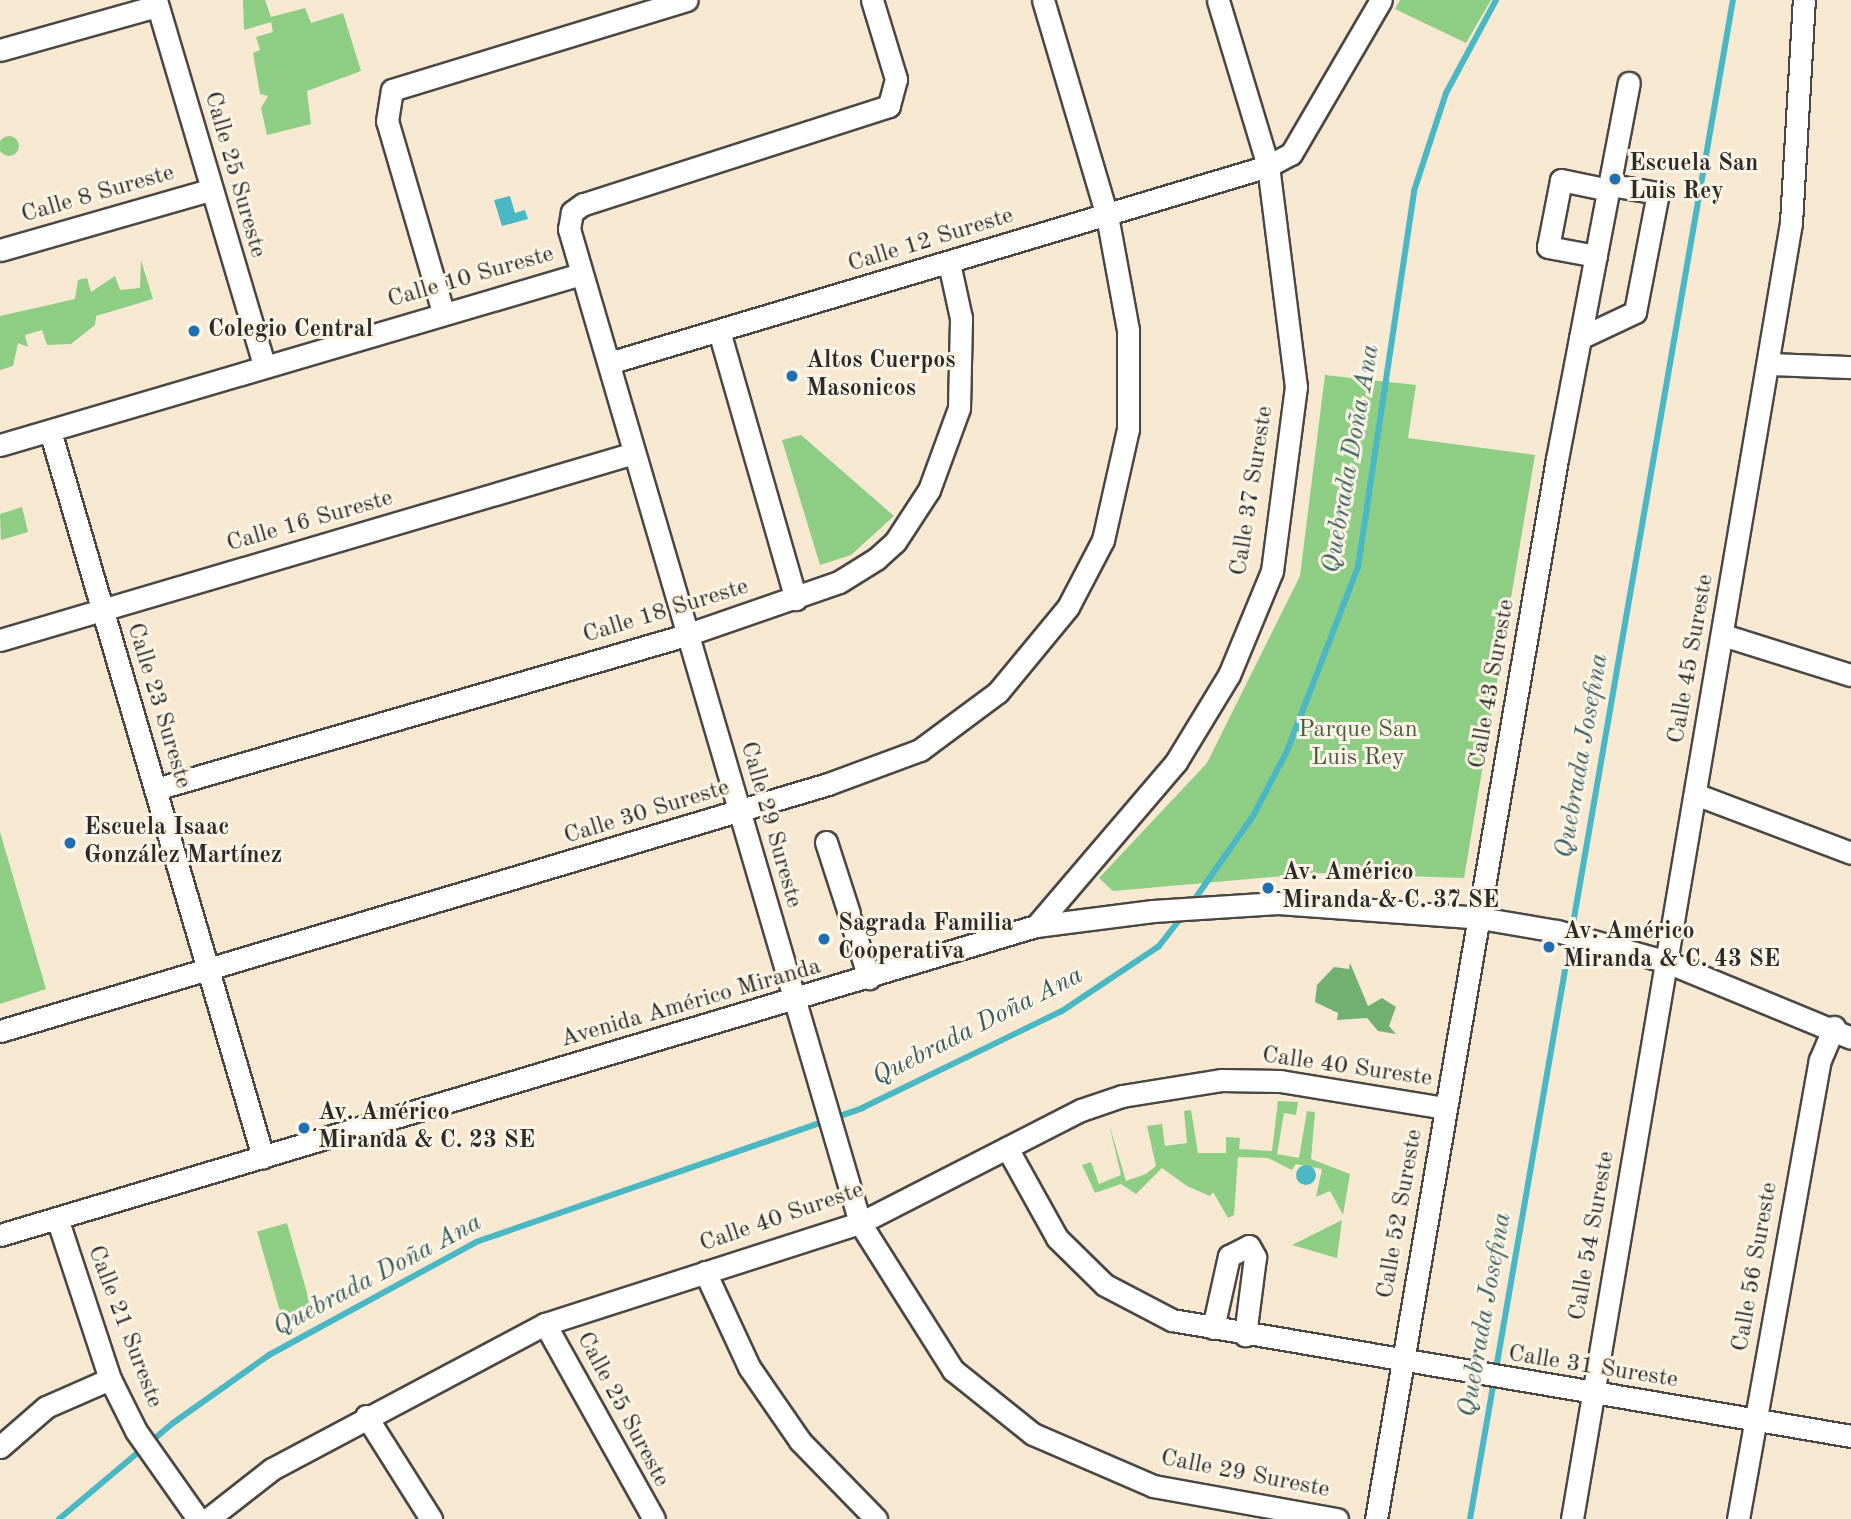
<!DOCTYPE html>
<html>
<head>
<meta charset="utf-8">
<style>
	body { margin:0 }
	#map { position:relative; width:1851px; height:1519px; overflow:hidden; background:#f7e8d1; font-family:"Old Standard TT",serif }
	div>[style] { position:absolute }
	.green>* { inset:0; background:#8ecd84; transform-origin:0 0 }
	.round { border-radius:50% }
	.forest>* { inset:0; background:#72b072 }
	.water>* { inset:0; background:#49b7c4 }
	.stream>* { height:6px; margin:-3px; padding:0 3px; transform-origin:3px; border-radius:3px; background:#49b7c4 }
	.roads { filter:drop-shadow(2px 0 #4a4744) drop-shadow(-2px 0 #4a4744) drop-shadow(0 2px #4a4744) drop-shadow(0 -2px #4a4744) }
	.minor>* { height:21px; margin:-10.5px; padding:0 10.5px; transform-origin:10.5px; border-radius:10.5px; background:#fff }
	.dots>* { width:19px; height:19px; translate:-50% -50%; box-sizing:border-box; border:4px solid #fcf5e5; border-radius:50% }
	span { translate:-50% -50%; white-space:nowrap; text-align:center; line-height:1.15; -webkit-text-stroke:6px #fcf5e5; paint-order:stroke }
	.poi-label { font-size:24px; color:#2b2b2b; font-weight:700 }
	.left { translate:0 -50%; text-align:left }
	.street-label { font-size:24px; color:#2b2b2b }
	.park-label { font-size:24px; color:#495c46 }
	.water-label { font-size:26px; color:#365c61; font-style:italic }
</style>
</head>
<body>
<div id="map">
	<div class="green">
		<div style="clip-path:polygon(243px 0,265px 0,271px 17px,305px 8px,311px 23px,343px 13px,361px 71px,307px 91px,311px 124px,267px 135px,261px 108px,268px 96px,260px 94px,253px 53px,260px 50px,256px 37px,273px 32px,271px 22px,244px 30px)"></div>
		<div style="clip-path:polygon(1400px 0,1491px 0,1466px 43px,1395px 9px)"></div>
		<div class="round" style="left:-1px;top:136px;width:20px;height:20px"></div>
		<div style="clip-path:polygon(141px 260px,153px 299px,96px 316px,95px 325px,71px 344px,47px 345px,42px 330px,25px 335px,28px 347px,18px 343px,13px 366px,0 370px,0 316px,75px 299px,78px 280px,87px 278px,91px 292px,115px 276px,120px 290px,140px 288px)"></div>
		<div style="clip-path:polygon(1325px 375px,1416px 385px,1408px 438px,1535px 455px,1464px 878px,1317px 873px,1113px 891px,1099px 878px,1207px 763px,1300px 576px)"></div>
		<div style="clip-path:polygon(801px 435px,894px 516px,851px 555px,820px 565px,782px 440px)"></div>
		<div style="clip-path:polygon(22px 507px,28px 532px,1px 540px,0 514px)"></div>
		<div style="clip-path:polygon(0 832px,46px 989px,0 1004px)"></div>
		<div style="clip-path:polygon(1278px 1101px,1298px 1102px,1296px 1115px,1284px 1113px,1277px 1154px,1299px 1158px,1307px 1111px,1315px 1112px,1311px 1159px,1350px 1174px,1343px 1215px,1330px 1191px,1316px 1197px,1322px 1169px,1296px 1164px,1292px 1170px,1268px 1158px,1238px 1157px,1234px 1215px,1228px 1218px,1213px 1192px,1210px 1196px,1187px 1186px,1162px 1168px,1136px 1194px,1121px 1184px,1095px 1193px,1082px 1165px,1091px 1162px,1099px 1184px,1121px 1175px,1109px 1124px,1126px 1181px,1146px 1174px,1156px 1166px,1147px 1126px,1162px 1124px,1165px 1146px,1187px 1143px,1184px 1111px,1191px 1110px,1198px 1153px,1226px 1153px,1226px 1137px,1240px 1138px,1239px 1149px,1272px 1151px)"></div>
		<div style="clip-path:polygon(1342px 1220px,1337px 1258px,1292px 1245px)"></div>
		<div style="left:287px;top:1223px;width:87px;height:31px;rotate:74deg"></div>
	</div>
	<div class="forest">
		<div style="clip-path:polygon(1350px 963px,1368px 1006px,1382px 998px,1396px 1007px,1389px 1026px,1396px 1034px,1378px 1031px,1367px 1018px,1337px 1020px,1338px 1013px,1315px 1002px,1317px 985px,1334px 967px,1349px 969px)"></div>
	</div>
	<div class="water">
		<div style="clip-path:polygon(510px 196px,515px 213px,525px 210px,528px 219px,502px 226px,494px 200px)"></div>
		<div class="round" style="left:1296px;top:1165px;width:20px;height:20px"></div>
	</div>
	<div class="stream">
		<div style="left:1192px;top:903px;width:106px;rotate:-55deg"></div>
		<div style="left:1253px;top:816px;width:73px;rotate:-62.4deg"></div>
		<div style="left:1287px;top:751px;width:197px;rotate:-68.9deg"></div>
		<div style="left:1358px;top:567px;width:380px;rotate:-81.5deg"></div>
		<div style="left:1414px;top:191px;width:103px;rotate:-71.9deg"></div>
		<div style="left:1446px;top:93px;width:106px;rotate:-61.7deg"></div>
		<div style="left:59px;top:1519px;width:149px;rotate:-40.1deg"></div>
		<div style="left:173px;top:1423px;width:118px;rotate:-35.3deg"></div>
		<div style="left:269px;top:1355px;width:236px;rotate:-28.6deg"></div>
		<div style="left:476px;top:1242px;width:409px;rotate:-19.1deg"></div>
		<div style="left:862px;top:1108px;width:222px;rotate:-25.9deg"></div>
		<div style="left:1062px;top:1011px;width:117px;rotate:-33.8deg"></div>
		<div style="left:1159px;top:946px;width:39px;rotate:-52deg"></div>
		<div style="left:1470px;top:1519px;width:1542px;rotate:-80.18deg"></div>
	</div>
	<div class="roads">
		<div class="minor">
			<div style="left:156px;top:0;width:380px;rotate:73.5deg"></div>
			<div style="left:872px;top:0;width:83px;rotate:73.1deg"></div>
			<div style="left:896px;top:79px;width:28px;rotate:105deg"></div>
			<div style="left:889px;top:106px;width:321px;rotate:162.2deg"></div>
			<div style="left:583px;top:204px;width:14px;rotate:144deg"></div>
			<div style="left:572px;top:212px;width:17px;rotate:100deg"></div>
			<div style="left:569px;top:229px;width:1036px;rotate:73.68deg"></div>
			<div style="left:860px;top:1223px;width:174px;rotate:57.7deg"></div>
			<div style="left:953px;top:1370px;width:102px;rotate:38.7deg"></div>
			<div style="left:1033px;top:1434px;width:131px;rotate:23.4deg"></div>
			<div style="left:1153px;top:1486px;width:187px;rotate:10.2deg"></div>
			<div style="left:0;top:50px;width:163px;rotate:-15.7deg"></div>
			<div style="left:0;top:250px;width:217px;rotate:-16deg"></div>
			<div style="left:1596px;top:256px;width:49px;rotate:-169.4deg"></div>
			<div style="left:1548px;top:247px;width:68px;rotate:-79deg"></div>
			<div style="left:1561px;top:180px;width:49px;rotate:11.8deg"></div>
			<div style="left:443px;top:312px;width:199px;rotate:-106.3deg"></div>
			<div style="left:387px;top:121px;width:31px;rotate:-81deg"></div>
			<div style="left:392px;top:90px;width:308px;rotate:-17deg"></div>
			<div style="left:719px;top:331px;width:279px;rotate:74deg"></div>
			<div style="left:1580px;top:338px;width:61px;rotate:-25.3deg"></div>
			<div style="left:1635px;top:312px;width:121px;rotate:-79.1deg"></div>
			<div style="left:1658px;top:193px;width:49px;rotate:-170.5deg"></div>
			<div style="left:609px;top:363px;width:688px;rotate:-16.64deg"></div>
			<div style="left:1268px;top:166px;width:26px;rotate:-28deg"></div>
			<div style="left:1291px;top:154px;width:178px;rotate:-59.7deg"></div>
			<div style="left:1768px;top:364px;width:83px;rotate:2.1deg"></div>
			<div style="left:50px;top:431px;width:757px;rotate:73.65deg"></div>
			<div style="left:0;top:445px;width:606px;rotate:-16.4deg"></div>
			<div style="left:1723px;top:635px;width:134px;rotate:17.4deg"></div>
			<div style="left:0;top:640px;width:661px;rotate:-16.43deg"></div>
			<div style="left:156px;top:789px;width:552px;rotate:-16.2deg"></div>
			<div style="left:686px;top:635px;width:162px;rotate:-19.1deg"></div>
			<div style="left:839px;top:582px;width:44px;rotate:-31.9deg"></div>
			<div style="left:876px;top:559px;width:25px;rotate:-42deg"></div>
			<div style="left:895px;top:542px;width:62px;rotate:-56.8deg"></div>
			<div style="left:929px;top:490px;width:87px;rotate:-69.9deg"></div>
			<div style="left:959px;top:408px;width:90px;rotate:-88.7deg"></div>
			<div style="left:961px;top:318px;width:56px;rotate:-102.3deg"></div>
			<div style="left:1695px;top:794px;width:167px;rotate:20.7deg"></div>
			<div style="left:826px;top:842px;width:75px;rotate:72.1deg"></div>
			<div style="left:851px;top:921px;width:60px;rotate:72.5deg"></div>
			<div style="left:1036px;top:926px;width:216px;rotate:-49.5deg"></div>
			<div style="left:1176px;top:762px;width:102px;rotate:-58.7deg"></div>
			<div style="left:1229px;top:675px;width:113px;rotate:-67.5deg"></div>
			<div style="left:1272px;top:571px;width:186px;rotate:-82.6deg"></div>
			<div style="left:1296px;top:387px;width:223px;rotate:-97.2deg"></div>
			<div style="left:1268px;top:166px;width:173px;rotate:-106.8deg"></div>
			<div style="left:0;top:1031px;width:864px;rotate:-16.61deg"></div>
			<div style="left:828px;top:784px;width:98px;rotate:-20.3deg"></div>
			<div style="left:920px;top:750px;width:97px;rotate:-36.6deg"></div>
			<div style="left:998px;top:692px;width:110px;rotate:-50.5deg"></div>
			<div style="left:1068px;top:607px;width:76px;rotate:-62.4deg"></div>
			<div style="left:1103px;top:540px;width:114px;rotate:-77.3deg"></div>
			<div style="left:1128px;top:429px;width:99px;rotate:-90deg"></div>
			<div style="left:1128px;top:330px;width:116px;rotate:-100.4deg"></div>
			<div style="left:1107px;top:216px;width:225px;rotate:-106.5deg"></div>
			<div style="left:1007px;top:1148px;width:103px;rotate:60.9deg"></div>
			<div style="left:1057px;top:1238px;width:67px;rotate:44.4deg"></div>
			<div style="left:1105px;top:1285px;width:76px;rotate:27.6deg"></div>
			<div style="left:1172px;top:1320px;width:689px;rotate:9.69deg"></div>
			<div style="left:57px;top:1218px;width:169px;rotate:71.8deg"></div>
			<div style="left:110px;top:1379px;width:58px;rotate:63.4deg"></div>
			<div style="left:136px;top:1431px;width:108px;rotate:54.8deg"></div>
			<div style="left:0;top:1235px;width:1081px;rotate:-16.61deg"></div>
			<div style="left:1036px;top:926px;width:118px;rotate:-7.3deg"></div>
			<div style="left:1153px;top:911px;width:125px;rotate:-3.7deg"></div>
			<div style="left:1278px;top:903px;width:203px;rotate:4.2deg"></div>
			<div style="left:1480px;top:918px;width:78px;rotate:9.6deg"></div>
			<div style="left:1557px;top:931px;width:114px;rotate:15.7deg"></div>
			<div style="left:1667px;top:962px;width:199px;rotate:22.4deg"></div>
			<div style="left:705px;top:1272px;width:105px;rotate:65.1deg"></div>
			<div style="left:749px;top:1367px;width:90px;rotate:55.4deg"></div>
			<div style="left:800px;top:1441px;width:109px;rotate:45.7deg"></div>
			<div style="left:545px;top:1324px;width:223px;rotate:60.8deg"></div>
			<div style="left:1213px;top:1328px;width:74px;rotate:-77.5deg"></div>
			<div style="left:1229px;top:1256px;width:22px;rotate:-27deg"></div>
			<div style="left:1249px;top:1246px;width:13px;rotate:61deg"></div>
			<div style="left:1255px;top:1257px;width:79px;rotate:97.3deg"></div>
			<div style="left:366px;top:1416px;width:122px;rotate:57.7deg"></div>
			<div style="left:0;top:1447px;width:61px;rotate:-41deg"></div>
			<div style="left:46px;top:1407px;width:70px;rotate:-23.6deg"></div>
			<div style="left:208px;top:1519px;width:81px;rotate:-38deg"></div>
			<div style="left:272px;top:1469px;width:309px;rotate:-28deg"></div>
			<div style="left:545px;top:1324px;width:331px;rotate:-17.8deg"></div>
			<div style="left:860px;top:1223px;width:248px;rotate:-27.1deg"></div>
			<div style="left:1081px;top:1110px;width:43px;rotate:-18.9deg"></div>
			<div style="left:1122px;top:1096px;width:100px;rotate:-9.2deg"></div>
			<div style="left:1221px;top:1080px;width:59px;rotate:1deg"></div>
			<div style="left:1280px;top:1081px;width:167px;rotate:9.3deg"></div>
			<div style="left:1376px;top:1519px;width:1075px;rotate:-80.31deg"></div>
			<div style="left:1557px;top:459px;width:383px;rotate:-79.2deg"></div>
			<div style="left:1572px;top:1519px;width:1314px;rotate:-80.41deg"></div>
			<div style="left:1791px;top:223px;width:223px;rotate:-86.7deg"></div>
			<div style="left:1738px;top:1519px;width:466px;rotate:-79.9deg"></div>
			<div style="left:1820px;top:1060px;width:36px;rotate:-67deg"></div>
		</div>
	</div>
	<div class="dots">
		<div style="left:1615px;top:179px;background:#1f6fb2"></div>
		<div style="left:194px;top:331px;background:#1f6fb2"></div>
		<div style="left:792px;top:376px;background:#1f6fb2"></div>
		<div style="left:70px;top:843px;background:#1f6fb2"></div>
		<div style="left:1268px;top:888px;background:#1f6fb2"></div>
		<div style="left:824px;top:939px;background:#1f6fb2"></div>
		<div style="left:1549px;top:947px;background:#1f6fb2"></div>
		<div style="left:304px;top:1128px;background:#1f6fb2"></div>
	</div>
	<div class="poi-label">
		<span class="left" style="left:1629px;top:179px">Escuela San<br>Luis Rey</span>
		<span class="left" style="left:208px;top:331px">Colegio Central</span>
		<span class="left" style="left:806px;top:376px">Altos Cuerpos<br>Masonicos</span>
		<span class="left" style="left:84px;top:843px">Escuela Isaac<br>González Martínez</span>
		<span class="left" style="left:1282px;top:888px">Av. Américo<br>Miranda &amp; C. 37 SE</span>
		<span class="left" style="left:838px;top:939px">Sagrada Familia<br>Cooperativa</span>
		<span class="left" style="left:1563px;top:947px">Av. Américo<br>Miranda &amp; C. 43 SE</span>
		<span class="left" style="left:318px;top:1128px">Av. Américo<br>Miranda &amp; C. 23 SE</span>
	</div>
	<div class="street-label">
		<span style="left:234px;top:175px;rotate:74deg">Calle 25 Sureste</span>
		<span style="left:98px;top:195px;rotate:-16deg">Calle 8 Sureste</span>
		<span style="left:931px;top:241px;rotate:-17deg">Calle 12 Sureste</span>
		<span style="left:471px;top:278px;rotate:-16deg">Calle 10 Sureste</span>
		<span style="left:1253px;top:491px;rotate:-81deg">Calle 37 Sureste</span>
		<span style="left:310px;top:522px;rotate:-16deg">Calle 16 Sureste</span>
		<span style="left:666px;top:612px;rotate:-17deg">Calle 18 Sureste</span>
		<span style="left:1692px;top:659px;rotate:-80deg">Calle 45 Sureste</span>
		<span style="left:1493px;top:684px;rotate:-80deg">Calle 43 Sureste</span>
		<span style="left:158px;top:706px;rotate:73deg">Calle 23 Sureste</span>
		<span style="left:647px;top:813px;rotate:-17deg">Calle 30 Sureste</span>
		<span style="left:770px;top:825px;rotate:74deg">Calle 29 Sureste</span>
		<span style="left:691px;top:1004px;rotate:-16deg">Avenida Américo Miranda</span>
		<span style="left:1347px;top:1068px;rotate:8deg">Calle 40 Sureste</span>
		<span style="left:1401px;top:1214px;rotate:-80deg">Calle 52 Sureste</span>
		<span style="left:782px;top:1218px;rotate:-19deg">Calle 40 Sureste</span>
		<span style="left:1593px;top:1236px;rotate:-80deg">Calle 54 Sureste</span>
		<span style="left:1756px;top:1267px;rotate:-80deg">Calle 56 Sureste</span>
		<span style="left:124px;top:1327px;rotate:69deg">Calle 21 Sureste</span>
		<span style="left:1593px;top:1368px;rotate:9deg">Calle 31 Sureste</span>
		<span style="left:622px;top:1410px;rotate:62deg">Calle 25 Sureste</span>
		<span style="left:1245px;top:1475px;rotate:11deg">Calle 29 Sureste</span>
	</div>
	<div class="park-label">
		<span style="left:1358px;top:745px">Parque San<br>Luis Rey</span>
	</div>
	<div class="water-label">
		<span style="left:1352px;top:459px;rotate:-80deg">Quebrada Doña Ana</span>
		<span style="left:1583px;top:756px;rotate:-80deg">Quebrada Josefina</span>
		<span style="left:978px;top:1027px;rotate:-27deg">Quebrada Doña Ana</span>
		<span style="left:378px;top:1276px;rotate:-28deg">Quebrada Doña Ana</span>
		<span style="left:1486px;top:1315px;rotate:-80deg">Quebrada Josefina</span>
	</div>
</div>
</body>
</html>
